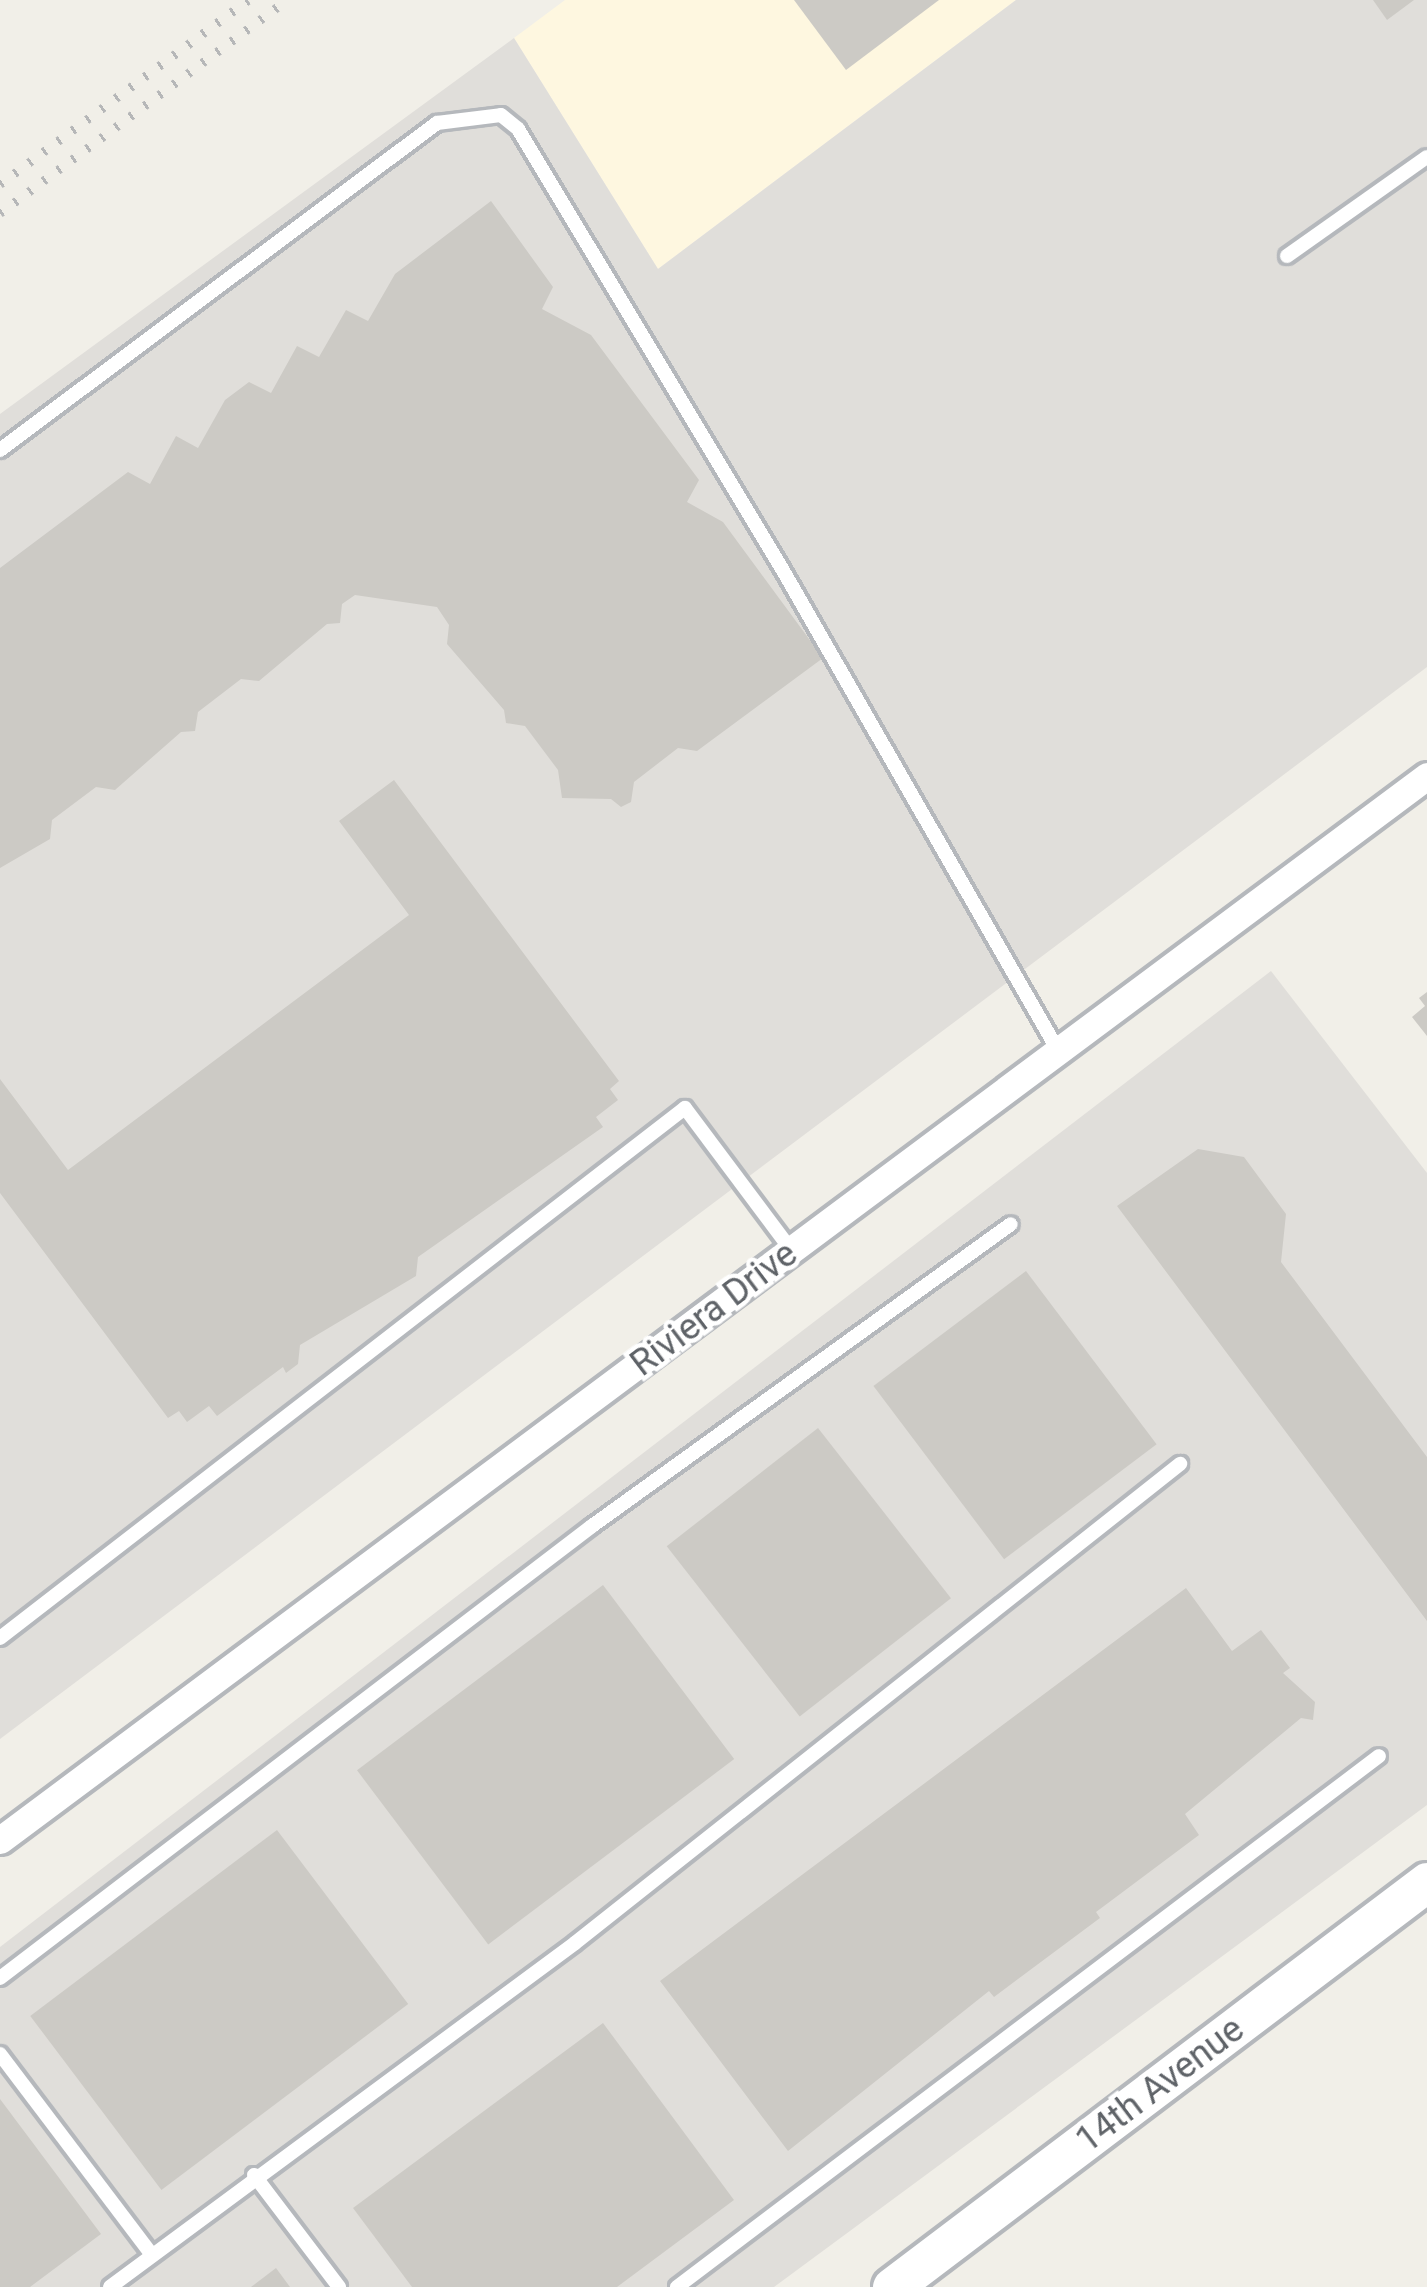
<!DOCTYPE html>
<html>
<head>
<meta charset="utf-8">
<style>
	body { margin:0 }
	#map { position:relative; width:1427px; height:2287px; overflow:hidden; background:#f1efe8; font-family:Roboto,sans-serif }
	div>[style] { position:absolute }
	.commercial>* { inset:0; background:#fef7e0 }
	.industrial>* { inset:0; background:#e0deda }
	.building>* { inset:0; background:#cccac5; transform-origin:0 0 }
	.roads { filter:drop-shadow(3px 0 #b5b8bc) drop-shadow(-3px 0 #b5b8bc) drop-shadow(0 3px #b5b8bc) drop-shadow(0 -3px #b5b8bc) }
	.service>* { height:14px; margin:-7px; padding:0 7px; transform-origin:7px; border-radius:7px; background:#fff }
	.minor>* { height:27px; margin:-13.5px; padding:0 13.5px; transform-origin:13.5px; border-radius:13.5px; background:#fff }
	.secondary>* { height:39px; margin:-19.5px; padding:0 19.5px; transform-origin:19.5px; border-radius:19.5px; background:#fff }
	.rail>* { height:9px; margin-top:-4.5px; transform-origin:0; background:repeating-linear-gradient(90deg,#b6b7b8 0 3px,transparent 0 18px) }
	span { translate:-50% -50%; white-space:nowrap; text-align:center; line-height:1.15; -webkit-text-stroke:9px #fff; paint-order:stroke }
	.street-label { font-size:36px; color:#5f6368 }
</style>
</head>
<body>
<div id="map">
	<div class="commercial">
		<div style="clip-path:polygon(565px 0,1016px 0,658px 269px,514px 38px)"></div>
	</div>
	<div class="industrial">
		<div style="clip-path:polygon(1016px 0,1427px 0,1427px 667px,0 1739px,0 414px,514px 38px,658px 269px)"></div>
		<div style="clip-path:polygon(1271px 971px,1427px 1173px,1427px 1805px,774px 2287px,0 2287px,0 1947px)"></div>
	</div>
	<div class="building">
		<div style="clip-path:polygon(794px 0,939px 0,846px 70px)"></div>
		<div style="clip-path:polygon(1373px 0,1414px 0,1387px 20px)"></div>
		<div style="clip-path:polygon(491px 201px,553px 287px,542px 309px,591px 335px,699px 480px,687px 502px,723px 522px,823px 658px,697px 751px,678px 748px,634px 782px,631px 802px,621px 807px,611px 799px,562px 798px,558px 770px,525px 726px,506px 723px,504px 710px,447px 644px,449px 625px,437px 607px,355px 595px,342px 604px,340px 623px,327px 624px,259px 681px,241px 679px,198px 712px,195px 731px,181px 732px,115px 790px,96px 787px,52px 820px,50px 839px,0 868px,0 568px,128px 472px,150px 484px,176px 436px,198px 448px,225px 400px,249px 382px,271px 393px,297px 346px,319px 357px,346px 310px,368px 321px,395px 274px)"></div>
		<div style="clip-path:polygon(394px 780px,619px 1081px,610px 1089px,618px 1100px,596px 1117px,603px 1127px,418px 1257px,416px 1276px,300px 1345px,298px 1364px,286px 1373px,283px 1367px,217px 1416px,209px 1406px,187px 1422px,179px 1411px,168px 1418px,0 1193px,0 1079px,68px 1170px,409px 915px,339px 821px)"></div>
		<div style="clip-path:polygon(1427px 992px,1427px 1036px,1412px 1017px,1425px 1006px,1419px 998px)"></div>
		<div style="clip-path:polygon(1198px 1149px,1244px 1157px,1286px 1214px,1281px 1262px,1427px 1457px,1427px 1621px,1117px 1206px)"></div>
		<div style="left:1026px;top:1271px;width:217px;height:191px;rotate:53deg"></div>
		<div style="left:818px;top:1428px;width:216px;height:192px;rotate:52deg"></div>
		<div style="left:603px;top:1585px;width:218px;height:308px;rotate:53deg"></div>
		<div style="clip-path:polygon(1186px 1588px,1232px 1651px,1261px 1630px,1290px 1668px,1283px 1673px,1315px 1702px,1313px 1720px,1301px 1718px,1185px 1814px,1199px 1835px,1096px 1912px,1100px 1918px,994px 1997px,989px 1991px,788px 2151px,660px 1981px)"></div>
		<div style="left:277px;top:1830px;width:218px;height:309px;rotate:53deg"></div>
		<div style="clip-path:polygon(603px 2023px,734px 2200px,617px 2287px,412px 2287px,353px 2208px)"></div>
		<div style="clip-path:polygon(0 2099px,101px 2234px,30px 2287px,0 2287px)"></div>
		<div style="clip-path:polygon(276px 2268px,290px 2287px,251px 2287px)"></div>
	</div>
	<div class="roads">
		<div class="service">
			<div style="left:1287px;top:256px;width:171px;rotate:-35.3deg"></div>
			<div style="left:0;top:450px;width:546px;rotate:-36.81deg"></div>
			<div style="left:437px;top:123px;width:64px;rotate:-7.1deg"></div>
			<div style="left:501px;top:115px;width:22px;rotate:39deg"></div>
			<div style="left:518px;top:129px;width:511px;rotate:59.02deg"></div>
			<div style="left:781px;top:567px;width:559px;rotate:60.18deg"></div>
			<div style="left:0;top:1638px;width:866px;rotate:-37.73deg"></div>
			<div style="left:685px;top:1108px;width:179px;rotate:53.2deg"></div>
			<div style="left:0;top:1978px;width:745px;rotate:-37.36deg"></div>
			<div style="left:592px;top:1526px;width:516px;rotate:-35.78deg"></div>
			<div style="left:0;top:2054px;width:251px;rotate:52.9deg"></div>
			<div style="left:254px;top:2175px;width:141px;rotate:52.8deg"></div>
			<div style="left:110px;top:2287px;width:578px;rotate:-36.49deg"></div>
			<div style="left:575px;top:1943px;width:772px;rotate:-38.37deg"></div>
			<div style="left:677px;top:2287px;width:880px;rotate:-37.1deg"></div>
		</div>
		<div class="minor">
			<div style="left:0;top:1840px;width:1780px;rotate:-36.71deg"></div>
		</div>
		<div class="secondary">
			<div style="left:892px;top:2287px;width:671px;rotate:-37.13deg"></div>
		</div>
	</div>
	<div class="rail">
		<div style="left:0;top:184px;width:309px;rotate:-36.6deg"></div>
		<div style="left:0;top:213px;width:357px;rotate:-36.6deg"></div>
	</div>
	<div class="street-label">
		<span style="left:714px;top:1309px;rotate:-37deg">Riviera Drive</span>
		<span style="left:1160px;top:2085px;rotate:-37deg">14th Avenue</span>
	</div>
</div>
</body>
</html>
